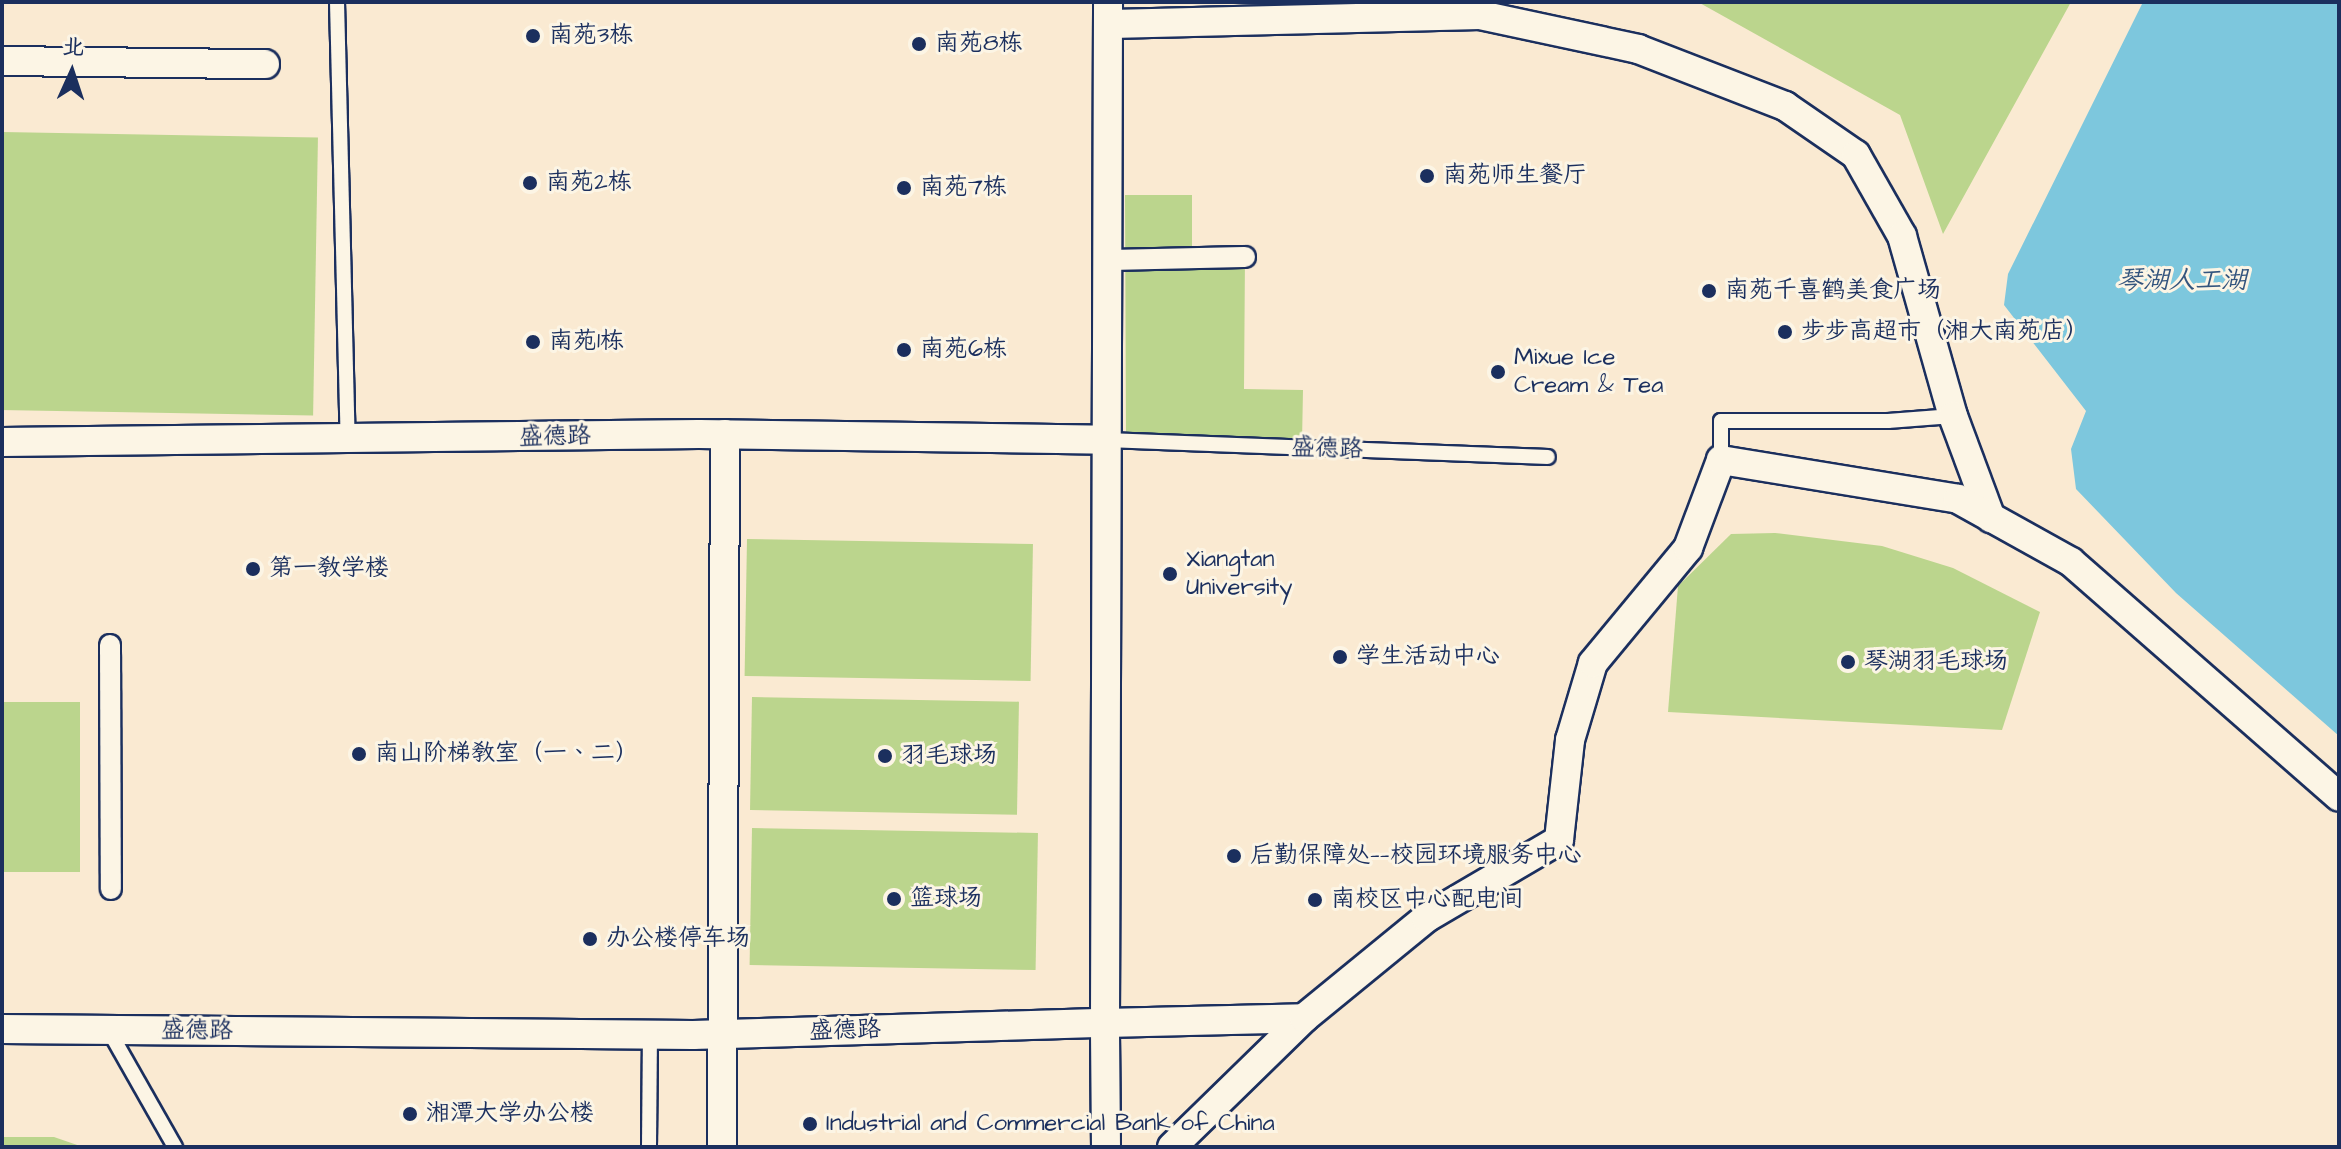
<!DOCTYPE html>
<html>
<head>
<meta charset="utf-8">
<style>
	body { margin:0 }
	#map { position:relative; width:2341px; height:1149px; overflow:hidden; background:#fcf5e5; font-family:"Architects Daughter","LXGW WenKai TC",sans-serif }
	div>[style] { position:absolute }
	.built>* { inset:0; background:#faead2; transform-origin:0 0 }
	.green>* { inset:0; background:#bbd58d; transform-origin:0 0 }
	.water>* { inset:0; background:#7dc7dd }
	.roads { filter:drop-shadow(2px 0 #1b2f5e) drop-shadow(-2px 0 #1b2f5e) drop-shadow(0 2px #1b2f5e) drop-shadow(0 -2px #1b2f5e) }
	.service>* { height:14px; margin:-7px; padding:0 7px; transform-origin:7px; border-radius:7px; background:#fcf5e5 }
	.pedestrian>* { height:20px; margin:-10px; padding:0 10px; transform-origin:10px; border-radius:10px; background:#fcf5e5 }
	.minor>* { height:28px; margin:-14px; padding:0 14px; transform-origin:14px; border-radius:14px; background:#fcf5e5 }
	.dots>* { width:22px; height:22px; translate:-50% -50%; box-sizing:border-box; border:4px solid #fcf5e5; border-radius:50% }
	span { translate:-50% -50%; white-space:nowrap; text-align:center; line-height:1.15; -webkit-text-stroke:6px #fcf5e5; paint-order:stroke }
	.poi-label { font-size:24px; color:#1b2f5e }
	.left { translate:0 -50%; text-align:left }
	.street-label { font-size:24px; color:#1b2f5e }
	.water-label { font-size:26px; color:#34557e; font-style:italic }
	.frame { position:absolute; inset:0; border:4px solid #1b2f5e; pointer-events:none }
	.north { position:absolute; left:32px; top:32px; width:80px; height:80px; -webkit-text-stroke:6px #fcf5e5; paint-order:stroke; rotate:3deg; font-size:22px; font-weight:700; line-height:32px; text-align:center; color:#1b2f5e }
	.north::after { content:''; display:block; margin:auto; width:28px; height:36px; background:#1b2f5e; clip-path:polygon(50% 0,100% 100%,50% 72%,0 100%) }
</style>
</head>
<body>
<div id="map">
	<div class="built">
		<div style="left:2px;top:2px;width:2337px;height:1145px"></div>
	</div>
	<div class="green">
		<div style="clip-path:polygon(1698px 2px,2071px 2px,1943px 234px,1900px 115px)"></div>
		<div style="left:2px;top:132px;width:316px;height:278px;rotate:1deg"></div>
		<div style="clip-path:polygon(1125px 195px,1192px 195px,1192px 258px,1245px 257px,1244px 389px,1303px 390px,1302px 442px,1126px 435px)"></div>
		<div style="clip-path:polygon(1775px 533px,1882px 546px,1953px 568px,2040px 612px,2002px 730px,1668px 712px,1678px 586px,1731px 534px)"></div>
		<div style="left:747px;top:539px;width:286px;height:137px;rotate:1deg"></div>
		<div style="left:752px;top:697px;width:267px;height:113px;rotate:1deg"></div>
		<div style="left:80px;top:702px;width:170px;height:78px;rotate:90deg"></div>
		<div style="left:752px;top:828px;width:286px;height:137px;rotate:1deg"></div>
		<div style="clip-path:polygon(2px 1137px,54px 1137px,83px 1147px,2px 1147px)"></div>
	</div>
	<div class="water">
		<div style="clip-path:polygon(2143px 2px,2339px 2px,2339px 736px,2176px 593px,2076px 489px,2071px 449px,2086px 411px,2004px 305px,2008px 274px)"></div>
	</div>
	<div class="roads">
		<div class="service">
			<div style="left:337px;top:2px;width:439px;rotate:88.6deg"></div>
			<div style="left:1107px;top:440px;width:441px;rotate:2.2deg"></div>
			<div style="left:1721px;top:460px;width:39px;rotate:-90deg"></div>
			<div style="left:1721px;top:421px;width:167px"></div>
			<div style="left:1888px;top:421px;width:65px;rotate:-4.4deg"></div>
			<div style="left:108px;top:1029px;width:136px;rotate:60.4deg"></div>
			<div style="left:649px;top:1147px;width:112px;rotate:-89.5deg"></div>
		</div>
		<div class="pedestrian">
			<div style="left:1109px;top:260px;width:136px;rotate:-1.3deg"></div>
			<div style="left:110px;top:645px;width:244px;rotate:89.8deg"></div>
		</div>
		<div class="minor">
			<div style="left:1111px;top:24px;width:369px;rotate:-1.4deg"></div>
			<div style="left:1480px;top:15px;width:162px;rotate:12.1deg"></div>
			<div style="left:1638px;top:49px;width:158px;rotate:21.2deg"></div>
			<div style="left:1785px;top:106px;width:86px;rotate:34.6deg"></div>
			<div style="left:1856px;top:155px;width:93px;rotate:60.4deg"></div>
			<div style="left:1902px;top:236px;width:187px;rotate:74.2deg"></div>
			<div style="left:1953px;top:416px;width:109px;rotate:69.6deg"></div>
			<div style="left:2px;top:61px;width:263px;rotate:0.7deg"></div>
			<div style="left:2px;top:442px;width:697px;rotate:-0.66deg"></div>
			<div style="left:699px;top:434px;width:408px;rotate:0.8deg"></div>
			<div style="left:2px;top:1029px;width:691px;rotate:0.5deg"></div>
			<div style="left:693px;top:1035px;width:412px;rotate:-1.7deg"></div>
			<div style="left:1105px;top:1023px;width:1021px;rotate:-89.83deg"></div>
			<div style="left:722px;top:1147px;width:713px;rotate:-89.76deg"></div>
			<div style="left:1106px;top:1147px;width:124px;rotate:-90.5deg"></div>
			<div style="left:1105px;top:1023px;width:199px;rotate:-1.4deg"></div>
			<div style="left:1172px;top:1147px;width:185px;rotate:-44.3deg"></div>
			<div style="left:1304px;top:1018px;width:158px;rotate:-39.3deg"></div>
			<div style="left:1426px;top:918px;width:154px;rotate:-30.4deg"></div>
			<div style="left:1559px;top:840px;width:101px;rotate:-83.7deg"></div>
			<div style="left:1570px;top:740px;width:80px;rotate:-73.4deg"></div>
			<div style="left:1593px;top:663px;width:149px;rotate:-50.4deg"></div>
			<div style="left:1688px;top:548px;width:94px;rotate:-69.4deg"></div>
			<div style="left:1721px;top:460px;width:240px;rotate:9.3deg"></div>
			<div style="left:1958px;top:499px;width:129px;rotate:29.1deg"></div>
			<div style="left:2071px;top:562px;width:356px;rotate:41.2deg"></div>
		</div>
	</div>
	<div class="dots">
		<div style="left:533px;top:36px;background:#1b2f5e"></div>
		<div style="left:919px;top:44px;background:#1b2f5e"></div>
		<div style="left:1427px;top:176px;background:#1b2f5e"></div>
		<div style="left:530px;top:183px;background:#1b2f5e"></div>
		<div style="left:904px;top:188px;background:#1b2f5e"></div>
		<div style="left:1709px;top:291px;background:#1b2f5e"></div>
		<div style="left:1785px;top:332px;background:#1b2f5e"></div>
		<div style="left:533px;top:342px;background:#1b2f5e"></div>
		<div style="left:904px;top:350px;background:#1b2f5e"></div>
		<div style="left:1498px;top:372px;background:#1b2f5e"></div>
		<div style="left:253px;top:569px;background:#1b2f5e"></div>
		<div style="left:1170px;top:574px;background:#1b2f5e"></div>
		<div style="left:1340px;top:657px;background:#1b2f5e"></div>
		<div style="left:1848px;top:662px;background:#1b2f5e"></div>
		<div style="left:359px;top:754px;background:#1b2f5e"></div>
		<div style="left:885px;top:756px;background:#1b2f5e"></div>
		<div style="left:1234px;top:856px;background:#1b2f5e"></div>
		<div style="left:894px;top:899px;background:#1b2f5e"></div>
		<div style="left:1315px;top:900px;background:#1b2f5e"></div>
		<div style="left:590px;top:939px;background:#1b2f5e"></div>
		<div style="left:410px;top:1114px;background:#1b2f5e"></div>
		<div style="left:810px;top:1124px;background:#1b2f5e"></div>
	</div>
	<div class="poi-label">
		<span class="left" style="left:549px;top:36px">南苑3栋</span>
		<span class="left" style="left:935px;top:44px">南苑8栋</span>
		<span class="left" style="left:1443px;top:176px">南苑师生餐厅</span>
		<span class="left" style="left:546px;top:183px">南苑2栋</span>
		<span class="left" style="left:920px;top:188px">南苑7栋</span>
		<span class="left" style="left:1725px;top:291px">南苑千喜鹤美食广场</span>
		<span class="left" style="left:1801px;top:332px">步步高超市（湘大南苑店）</span>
		<span class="left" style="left:549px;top:342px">南苑1栋</span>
		<span class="left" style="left:920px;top:350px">南苑6栋</span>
		<span class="left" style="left:1514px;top:372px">Mixue Ice<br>Cream &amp; Tea</span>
		<span class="left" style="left:1186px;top:574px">Xiangtan<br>University</span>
		<span class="left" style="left:269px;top:569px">第一教学楼</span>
		<span class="left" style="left:1356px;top:657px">学生活动中心</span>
		<span class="left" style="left:1864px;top:662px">琴湖羽毛球场</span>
		<span class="left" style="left:375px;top:754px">南山阶梯教室（一、二）</span>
		<span class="left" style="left:901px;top:756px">羽毛球场</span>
		<span class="left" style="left:1250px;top:856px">后勤保障处——校园环境服务中心</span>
		<span class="left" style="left:910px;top:899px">篮球场</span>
		<span class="left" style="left:1331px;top:900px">南校区中心配电间</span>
		<span class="left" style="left:606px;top:939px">办公楼停车场</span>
		<span class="left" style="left:426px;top:1114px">湘潭大学办公楼</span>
		<span class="left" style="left:826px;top:1124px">Industrial and Commercial Bank of China</span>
	</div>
	<div class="street-label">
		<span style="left:555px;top:437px;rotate:-1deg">盛德路</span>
		<span style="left:1327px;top:449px;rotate:2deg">盛德路</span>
		<span style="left:197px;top:1031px;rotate:1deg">盛德路</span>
		<span style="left:845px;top:1031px;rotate:-2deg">盛德路</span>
	</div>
	<div class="water-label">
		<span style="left:2182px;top:281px">琴湖人工湖</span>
	</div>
	<div class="frame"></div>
	<div class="north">北</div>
</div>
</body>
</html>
